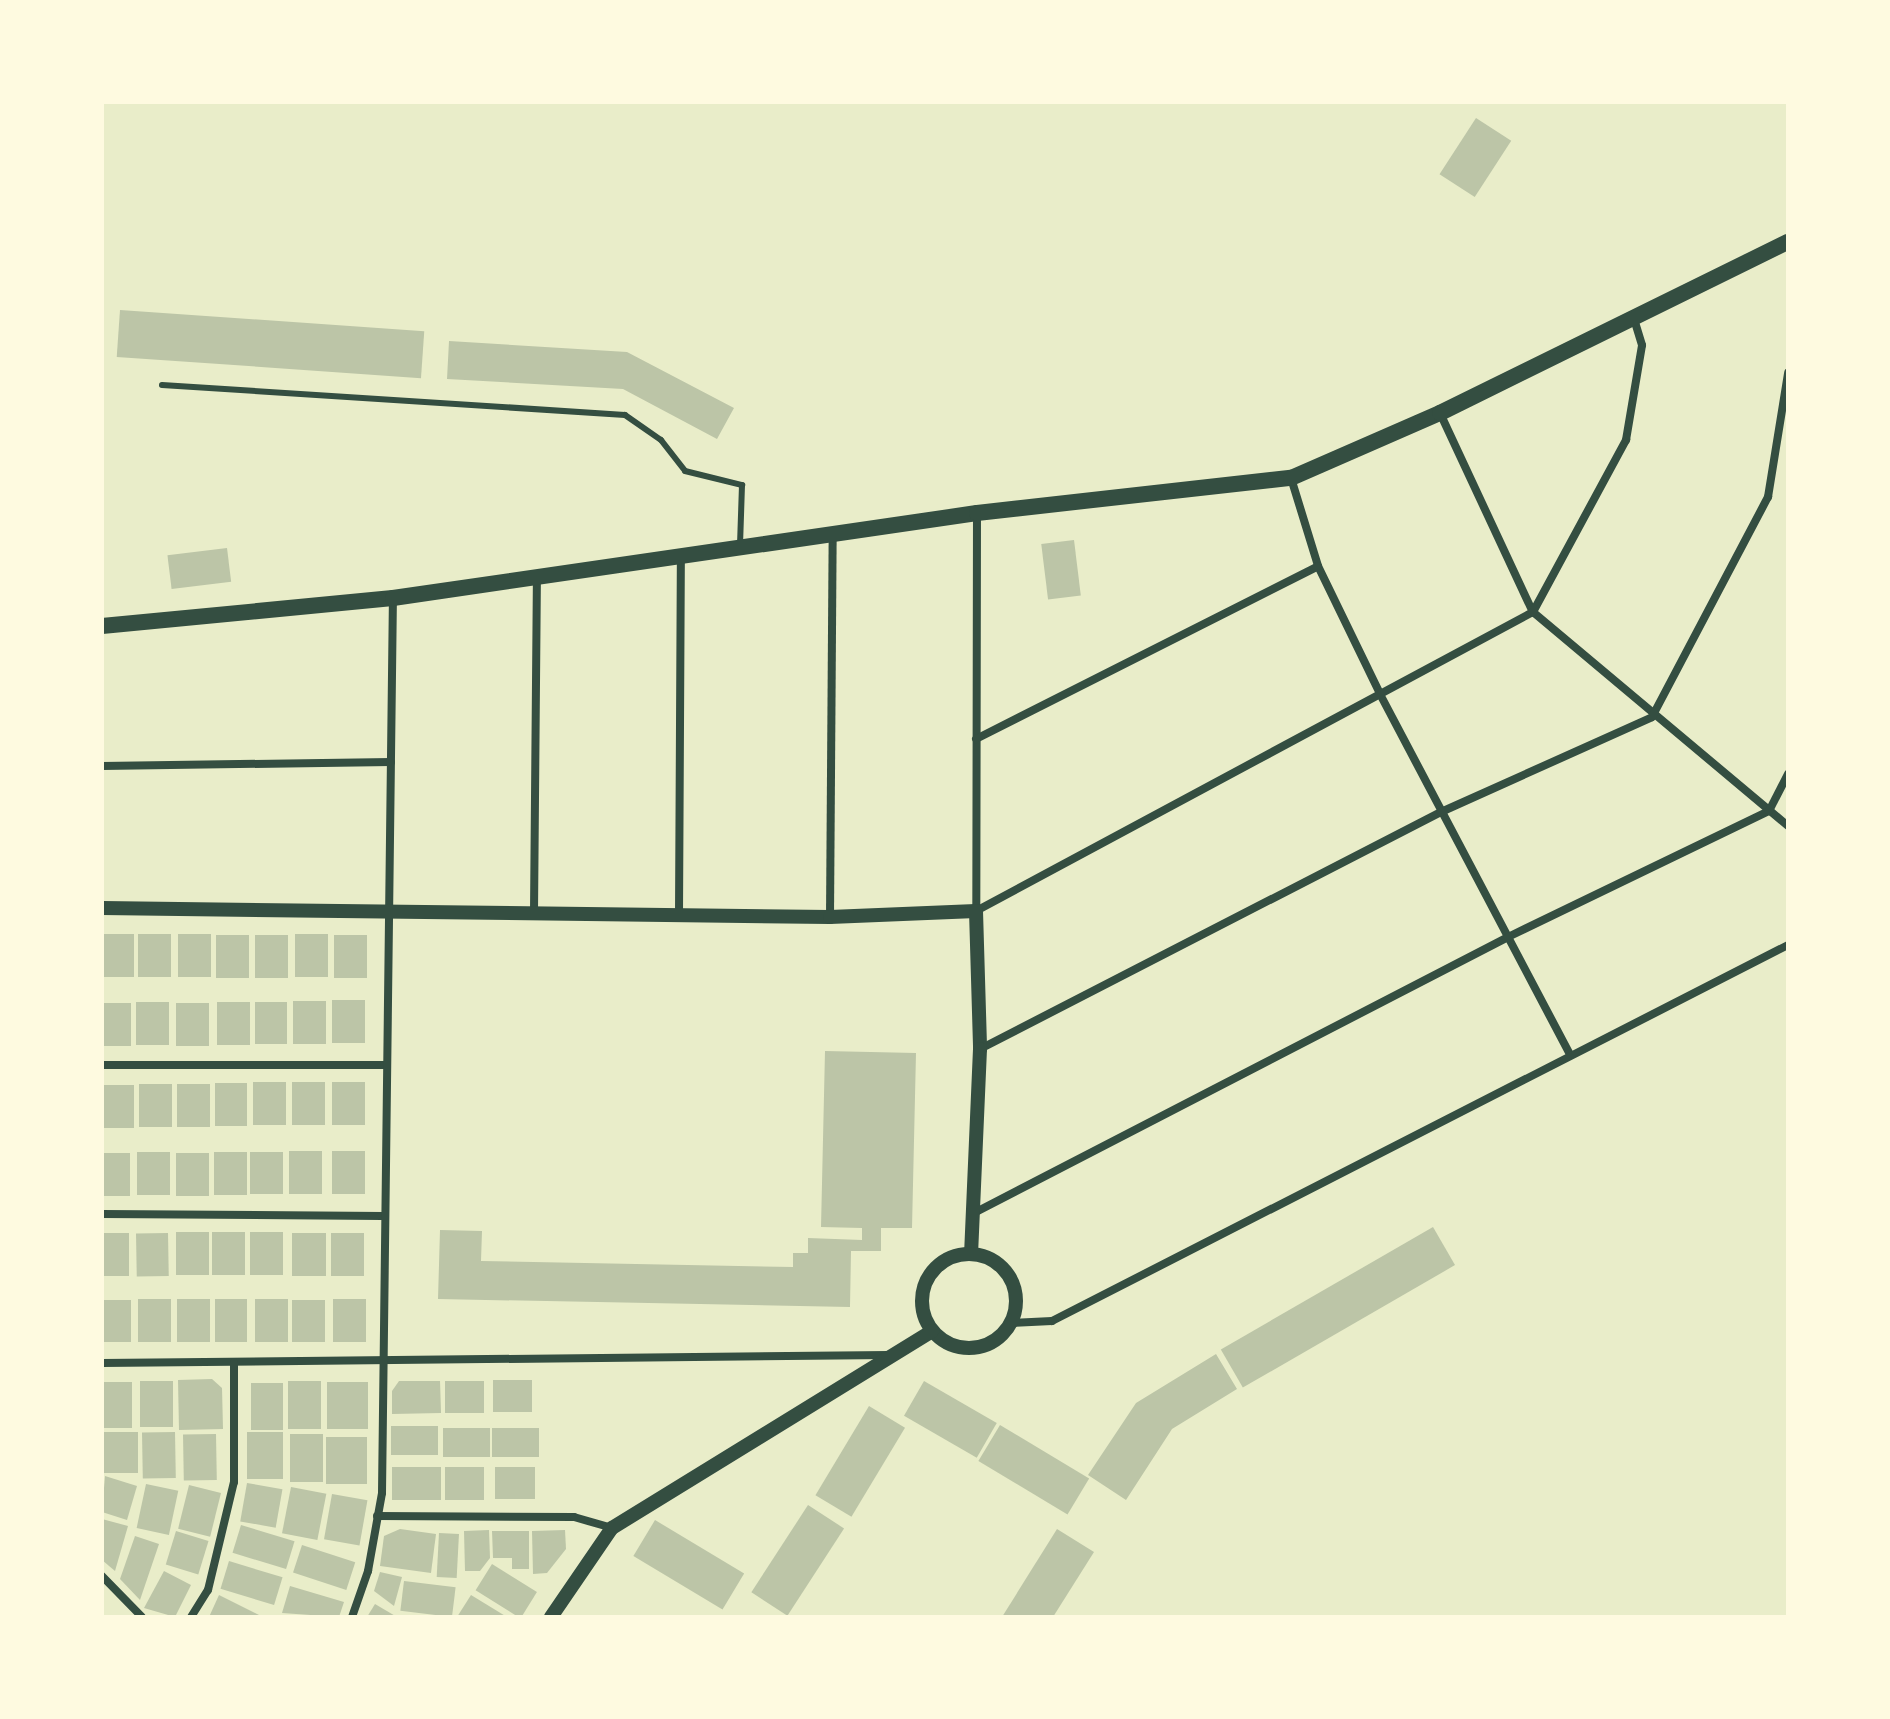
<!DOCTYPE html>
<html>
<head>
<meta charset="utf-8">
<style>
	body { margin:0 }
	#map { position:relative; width:1890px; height:1719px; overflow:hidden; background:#e9edc9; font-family:"Libre Baskerville",serif }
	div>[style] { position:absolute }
	.building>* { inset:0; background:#bcc5a7; transform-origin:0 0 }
	.service>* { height:6px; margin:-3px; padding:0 3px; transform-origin:3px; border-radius:3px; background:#344e41 }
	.minor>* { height:8px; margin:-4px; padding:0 4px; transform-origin:4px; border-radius:4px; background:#344e41 }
	.tertiary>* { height:14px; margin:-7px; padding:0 7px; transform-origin:7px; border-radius:7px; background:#344e41 }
	.tertiary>.ring { margin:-7px; padding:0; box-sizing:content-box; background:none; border:14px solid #344e41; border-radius:50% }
	.secondary>* { height:16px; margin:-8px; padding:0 8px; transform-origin:8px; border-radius:8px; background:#344e41 }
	span { translate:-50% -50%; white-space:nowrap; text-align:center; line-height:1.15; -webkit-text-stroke:8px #fefae0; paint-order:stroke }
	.frame { position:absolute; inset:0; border:104px solid #fefae0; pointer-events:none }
</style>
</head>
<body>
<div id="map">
	<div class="building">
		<div style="left:1476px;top:118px;width:42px;height:67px;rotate:33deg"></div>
		<div style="left:120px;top:310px;width:305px;height:47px;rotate:4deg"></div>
		<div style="clip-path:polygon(449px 341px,627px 352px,734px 408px,717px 439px,623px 389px,447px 379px)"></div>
		<div style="left:1074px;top:540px;width:56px;height:33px;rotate:83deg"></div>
		<div style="left:227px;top:548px;width:34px;height:60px;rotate:83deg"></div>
		<div style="left:102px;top:934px;width:32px;height:43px"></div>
		<div style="left:138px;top:934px;width:33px;height:43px"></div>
		<div style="left:178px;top:934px;width:33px;height:43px"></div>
		<div style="left:295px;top:934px;width:33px;height:43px"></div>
		<div style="left:216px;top:935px;width:33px;height:43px"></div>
		<div style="left:255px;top:935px;width:33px;height:43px"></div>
		<div style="left:334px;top:935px;width:33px;height:43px"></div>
		<div style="left:332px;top:1000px;width:33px;height:43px"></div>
		<div style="left:293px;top:1001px;width:33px;height:43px"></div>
		<div style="left:136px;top:1002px;width:33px;height:43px"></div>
		<div style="left:217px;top:1002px;width:33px;height:43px"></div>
		<div style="left:255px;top:1002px;width:32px;height:42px"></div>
		<div style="left:102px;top:1003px;width:29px;height:43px"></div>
		<div style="left:176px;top:1003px;width:33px;height:43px"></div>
		<div style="clip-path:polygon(825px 1051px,916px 1053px,912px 1228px,881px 1228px,881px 1251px,851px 1251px,850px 1307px,438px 1299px,440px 1230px,482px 1231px,481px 1261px,793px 1267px,793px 1253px,808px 1253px,808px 1238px,862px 1240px,862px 1228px,821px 1227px)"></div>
		<div style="left:286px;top:1082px;width:43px;height:33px;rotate:90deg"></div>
		<div style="left:292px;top:1082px;width:33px;height:43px"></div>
		<div style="left:332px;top:1082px;width:33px;height:43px"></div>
		<div style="left:215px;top:1083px;width:32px;height:43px"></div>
		<div style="left:139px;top:1084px;width:33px;height:43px"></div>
		<div style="left:177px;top:1084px;width:33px;height:43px"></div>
		<div style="left:102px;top:1085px;width:32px;height:43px"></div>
		<div style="left:289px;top:1151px;width:33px;height:43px"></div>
		<div style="left:332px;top:1151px;width:33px;height:43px"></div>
		<div style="left:137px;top:1152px;width:33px;height:43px"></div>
		<div style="left:214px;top:1152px;width:33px;height:43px"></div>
		<div style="left:250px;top:1152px;width:33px;height:42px"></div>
		<div style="left:102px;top:1153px;width:28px;height:43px"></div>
		<div style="left:176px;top:1153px;width:33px;height:43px"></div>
		<div style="left:1433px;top:1227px;width:44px;height:245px;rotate:60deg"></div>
		<div style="left:176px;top:1232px;width:33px;height:43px"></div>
		<div style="left:212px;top:1232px;width:33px;height:43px"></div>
		<div style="left:250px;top:1232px;width:33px;height:43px"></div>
		<div style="left:102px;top:1233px;width:27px;height:43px"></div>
		<div style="left:168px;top:1233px;width:43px;height:32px;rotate:89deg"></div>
		<div style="left:326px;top:1233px;width:43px;height:34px;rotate:90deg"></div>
		<div style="left:331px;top:1233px;width:33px;height:43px"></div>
		<div style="left:171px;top:1299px;width:43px;height:33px;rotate:90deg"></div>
		<div style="left:177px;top:1299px;width:33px;height:43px"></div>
		<div style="left:215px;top:1299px;width:32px;height:43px"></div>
		<div style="left:255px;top:1299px;width:33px;height:43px"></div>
		<div style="left:333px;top:1299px;width:33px;height:43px"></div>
		<div style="left:102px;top:1300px;width:29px;height:42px"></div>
		<div style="left:292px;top:1300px;width:33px;height:42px"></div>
		<div style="clip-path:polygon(1216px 1354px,1237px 1389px,1172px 1429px,1126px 1500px,1088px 1475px,1136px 1403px)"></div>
		<div style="clip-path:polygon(212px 1379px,222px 1388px,223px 1429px,179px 1430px,178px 1380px)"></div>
		<div style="left:493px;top:1380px;width:39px;height:32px"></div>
		<div style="left:140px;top:1381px;width:33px;height:46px"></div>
		<div style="left:321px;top:1381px;width:48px;height:33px;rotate:90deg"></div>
		<div style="clip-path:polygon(399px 1381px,440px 1381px,441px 1413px,392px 1414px,392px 1391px)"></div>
		<div style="left:445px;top:1381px;width:39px;height:32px"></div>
		<div style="left:924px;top:1381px;width:84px;height:40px;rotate:30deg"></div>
		<div style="left:102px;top:1382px;width:30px;height:46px"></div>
		<div style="left:327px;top:1382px;width:41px;height:47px"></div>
		<div style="left:251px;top:1383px;width:32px;height:47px"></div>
		<div style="left:869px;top:1406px;width:42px;height:104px;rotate:31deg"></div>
		<div style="left:1000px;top:1425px;width:104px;height:42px;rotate:31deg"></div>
		<div style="left:438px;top:1426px;width:29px;height:47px;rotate:90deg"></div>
		<div style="left:490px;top:1428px;width:29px;height:47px;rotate:90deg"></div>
		<div style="left:539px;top:1428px;width:29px;height:47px;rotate:90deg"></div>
		<div style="left:138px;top:1432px;width:41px;height:36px;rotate:90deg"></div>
		<div style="left:175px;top:1432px;width:46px;height:33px;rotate:89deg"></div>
		<div style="left:247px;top:1432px;width:36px;height:47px"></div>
		<div style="left:216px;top:1434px;width:46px;height:33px;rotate:89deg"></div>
		<div style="left:323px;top:1434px;width:48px;height:33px;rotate:90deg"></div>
		<div style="left:326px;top:1437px;width:41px;height:47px"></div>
		<div style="left:392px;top:1467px;width:49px;height:33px"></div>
		<div style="left:445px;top:1467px;width:39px;height:33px"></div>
		<div style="left:495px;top:1467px;width:40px;height:32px"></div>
		<div style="clip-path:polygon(105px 1476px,137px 1486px,127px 1520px,102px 1512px)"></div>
		<div style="left:247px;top:1483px;width:36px;height:39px;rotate:10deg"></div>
		<div style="left:146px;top:1484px;width:33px;height:45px;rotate:12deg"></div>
		<div style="left:189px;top:1485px;width:33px;height:45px;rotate:14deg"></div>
		<div style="left:291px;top:1487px;width:36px;height:47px;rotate:11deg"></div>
		<div style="left:332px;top:1494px;width:36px;height:46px;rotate:10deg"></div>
		<div style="left:808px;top:1505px;width:43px;height:104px;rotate:33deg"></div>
		<div style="clip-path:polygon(102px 1519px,128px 1526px,115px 1571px,102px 1560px)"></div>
		<div style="left:655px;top:1520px;width:104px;height:42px;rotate:31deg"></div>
		<div style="left:241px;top:1525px;width:56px;height:29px;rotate:17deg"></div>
		<div style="clip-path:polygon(400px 1529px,436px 1534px,431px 1573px,380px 1566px,384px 1536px)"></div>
		<div style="clip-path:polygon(1057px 1529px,1094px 1552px,1053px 1617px,1002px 1617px)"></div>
		<div style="clip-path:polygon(489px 1530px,490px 1558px,480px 1571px,465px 1571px,464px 1531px)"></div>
		<div style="clip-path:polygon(565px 1530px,566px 1549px,547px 1573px,533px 1574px,532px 1531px)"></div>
		<div style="left:176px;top:1531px;width:34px;height:35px;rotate:17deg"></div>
		<div style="clip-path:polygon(492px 1531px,529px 1531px,529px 1569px,512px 1569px,512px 1558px,493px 1558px)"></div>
		<div style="left:439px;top:1533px;width:20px;height:44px;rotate:3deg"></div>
		<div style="clip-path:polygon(135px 1536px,159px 1544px,140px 1600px,120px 1579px)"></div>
		<div style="left:302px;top:1545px;width:56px;height:29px;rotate:18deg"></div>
		<div style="left:229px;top:1561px;width:56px;height:29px;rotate:17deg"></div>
		<div style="left:492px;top:1564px;width:53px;height:31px;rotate:32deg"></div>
		<div style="clip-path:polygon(164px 1571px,191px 1585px,175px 1617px,144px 1608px)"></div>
		<div style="clip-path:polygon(380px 1572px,402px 1577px,394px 1606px,374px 1591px)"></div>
		<div style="left:404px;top:1581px;width:52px;height:30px;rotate:7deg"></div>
		<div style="clip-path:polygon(290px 1586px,344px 1602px,339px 1617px,282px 1613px)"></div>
		<div style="clip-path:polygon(219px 1595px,263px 1617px,209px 1617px)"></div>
		<div style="clip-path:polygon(471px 1595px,507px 1617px,457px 1617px)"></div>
		<div style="clip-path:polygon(375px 1604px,397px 1617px,367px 1617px)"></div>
	</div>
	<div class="service">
		<div style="left:162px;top:385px;width:464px;rotate:3.7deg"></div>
		<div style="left:625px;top:415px;width:44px;rotate:34.8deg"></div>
		<div style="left:661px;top:440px;width:39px;rotate:52deg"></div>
		<div style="left:685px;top:471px;width:59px;rotate:13.8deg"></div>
		<div style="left:742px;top:485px;width:60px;rotate:91.9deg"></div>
	</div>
	<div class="minor">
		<div style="left:1440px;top:413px;width:220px;rotate:65deg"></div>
		<div style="left:1533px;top:612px;width:333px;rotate:40deg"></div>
		<div style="left:1291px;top:478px;width:92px;rotate:72.9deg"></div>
		<div style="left:1318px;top:566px;width:144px;rotate:64.1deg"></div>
		<div style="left:1381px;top:696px;width:406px;rotate:62.2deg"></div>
		<div style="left:977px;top:513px;width:398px;rotate:90.1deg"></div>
		<div style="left:976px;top:911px;width:632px;rotate:-28.23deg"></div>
		<div style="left:1533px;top:612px;width:196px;rotate:-61.6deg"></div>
		<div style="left:1626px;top:440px;width:96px;rotate:-80.4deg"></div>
		<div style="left:1642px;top:345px;width:28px;rotate:-107deg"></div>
		<div style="left:976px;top:739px;width:383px;rotate:-26.8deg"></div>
		<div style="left:102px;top:766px;width:289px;rotate:-0.8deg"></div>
		<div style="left:534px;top:912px;width:335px;rotate:-89.5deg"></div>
		<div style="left:679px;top:915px;width:357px;rotate:-89.7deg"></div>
		<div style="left:830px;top:917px;width:383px;rotate:-89.6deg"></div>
		<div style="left:980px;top:1049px;width:518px;rotate:-27.21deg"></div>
		<div style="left:1441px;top:812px;width:231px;rotate:-24.2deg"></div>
		<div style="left:1652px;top:717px;width:249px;rotate:-62.2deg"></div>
		<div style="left:1768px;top:497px;width:126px;rotate:-80.8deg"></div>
		<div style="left:102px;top:1065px;width:285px"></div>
		<div style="left:974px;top:1213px;width:601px;rotate:-27.33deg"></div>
		<div style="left:1508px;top:937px;width:290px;rotate:-25.8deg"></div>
		<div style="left:1769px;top:811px;width:42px;rotate:-62.8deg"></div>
		<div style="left:102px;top:1214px;width:281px;rotate:0.4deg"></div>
		<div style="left:1011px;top:1323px;width:41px;rotate:-2.8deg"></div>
		<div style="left:1052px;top:1321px;width:826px;rotate:-27.06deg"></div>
		<div style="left:102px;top:1363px;width:787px;rotate:-0.58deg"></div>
		<div style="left:377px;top:1516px;width:197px;rotate:0.3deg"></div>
		<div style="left:574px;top:1517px;width:40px;rotate:16deg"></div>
		<div style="left:102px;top:1576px;width:57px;rotate:45.7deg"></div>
		<div style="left:191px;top:1617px;width:32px;rotate:-58deg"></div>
		<div style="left:208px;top:1590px;width:111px;rotate:-76.5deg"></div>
		<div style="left:234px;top:1482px;width:119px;rotate:-90deg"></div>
		<div style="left:352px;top:1617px;width:49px;rotate:-70.8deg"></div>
		<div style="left:368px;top:1571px;width:79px;rotate:-79.8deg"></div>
		<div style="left:382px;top:1493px;width:895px;rotate:-89.3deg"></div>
	</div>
	<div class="tertiary">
		<div style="left:102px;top:908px;width:728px;rotate:0.71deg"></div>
		<div style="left:830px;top:917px;width:146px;rotate:-2.4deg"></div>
		<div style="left:976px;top:911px;width:138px;rotate:88.3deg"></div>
		<div style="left:980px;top:1049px;width:205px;rotate:92.5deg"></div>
		<div class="ring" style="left:922px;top:1254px;width:80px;height:80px"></div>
		<div style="left:551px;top:1617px;width:108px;rotate:-55.6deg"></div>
		<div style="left:612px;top:1528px;width:376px;rotate:-31.6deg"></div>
	</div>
	<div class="secondary">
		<div style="left:102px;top:626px;width:292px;rotate:-5.5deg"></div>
		<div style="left:393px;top:598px;width:590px;rotate:-8.28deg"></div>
		<div style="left:977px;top:513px;width:316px;rotate:-6.4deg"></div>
		<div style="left:1291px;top:478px;width:163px;rotate:-23.6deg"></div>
		<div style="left:1440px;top:413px;width:388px;rotate:-26.2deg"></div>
	</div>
	<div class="frame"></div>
</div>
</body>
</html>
